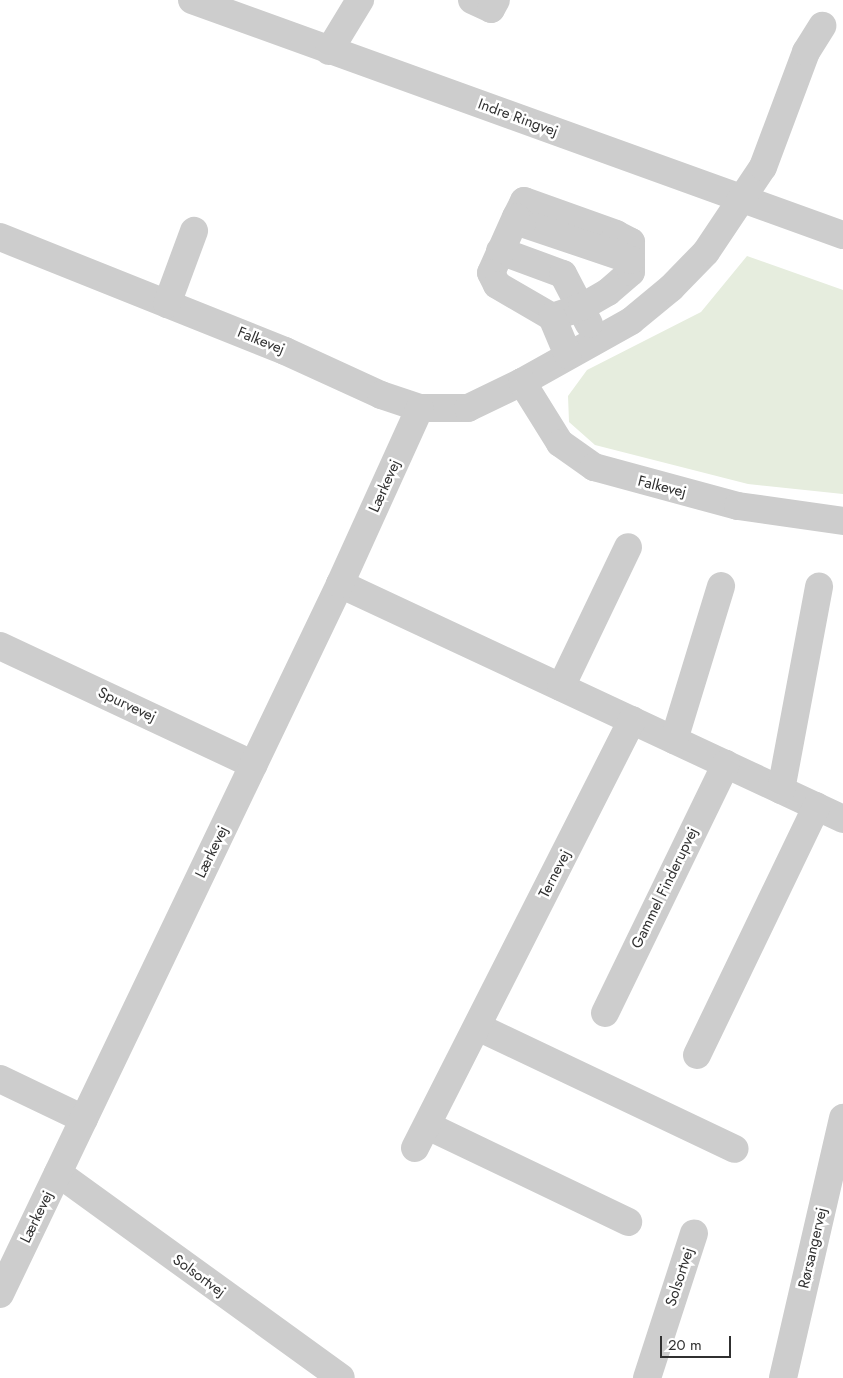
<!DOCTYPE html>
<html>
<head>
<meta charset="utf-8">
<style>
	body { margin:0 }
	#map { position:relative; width:843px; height:1378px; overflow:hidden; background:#fff; font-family:Jost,sans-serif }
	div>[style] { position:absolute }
	.green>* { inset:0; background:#e6edde }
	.minor>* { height:28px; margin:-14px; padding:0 14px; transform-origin:14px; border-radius:14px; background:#cdcdcd }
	span { translate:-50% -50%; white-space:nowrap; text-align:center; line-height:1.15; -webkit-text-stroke:5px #fff; paint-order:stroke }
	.street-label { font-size:15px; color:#303030 }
	.scale { position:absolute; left:660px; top:1336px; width:71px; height:22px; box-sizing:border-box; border:2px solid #303030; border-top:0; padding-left:6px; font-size:15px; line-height:18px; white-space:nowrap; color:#303030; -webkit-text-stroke:4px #fff; paint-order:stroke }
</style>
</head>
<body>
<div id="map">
	<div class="green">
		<div style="clip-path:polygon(747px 256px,843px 290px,843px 494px,748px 484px,595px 445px,569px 422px,568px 396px,587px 370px,701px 312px)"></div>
	</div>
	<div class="minor">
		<div style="left:192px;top:0;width:692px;rotate:19.85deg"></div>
		<div style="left:472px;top:0;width:21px;rotate:25deg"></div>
		<div style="left:491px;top:9px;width:10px;rotate:-61deg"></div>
		<div style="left:329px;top:51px;width:60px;rotate:-58.7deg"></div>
		<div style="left:516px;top:217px;width:18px;rotate:-63deg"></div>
		<div style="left:524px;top:201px;width:98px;rotate:19.7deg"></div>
		<div style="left:616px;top:234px;width:17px;rotate:28deg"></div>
		<div style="left:631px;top:242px;width:18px;rotate:90deg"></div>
		<div style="left:0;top:237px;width:307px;rotate:21.8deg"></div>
		<div style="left:285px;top:351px;width:106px;rotate:24.6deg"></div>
		<div style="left:381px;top:395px;width:41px;rotate:18.4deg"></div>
		<div style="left:420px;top:408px;width:48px"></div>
		<div style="left:468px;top:408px;width:60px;rotate:-25.7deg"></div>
		<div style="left:522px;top:382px;width:125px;rotate:-29.2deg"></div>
		<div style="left:631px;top:321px;width:52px;rotate:-39.5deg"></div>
		<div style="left:671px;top:288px;width:50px;rotate:-45.8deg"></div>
		<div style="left:706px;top:252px;width:102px;rotate:-56.2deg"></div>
		<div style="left:763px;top:167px;width:123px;rotate:-69.5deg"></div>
		<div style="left:806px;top:52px;width:31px;rotate:-58deg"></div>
		<div style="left:500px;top:251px;width:67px;rotate:20.1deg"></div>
		<div style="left:563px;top:274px;width:56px;rotate:62.5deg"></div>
		<div style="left:167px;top:304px;width:78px;rotate:-69.7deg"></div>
		<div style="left:552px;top:317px;width:32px;rotate:-18deg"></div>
		<div style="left:582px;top:307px;width:30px;rotate:-30deg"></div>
		<div style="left:608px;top:292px;width:30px;rotate:-41deg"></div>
		<div style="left:631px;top:272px;width:12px;rotate:-90deg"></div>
		<div style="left:631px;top:260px;width:115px;rotate:-161.3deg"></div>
		<div style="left:522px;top:223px;width:8px;rotate:-135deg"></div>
		<div style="left:516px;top:217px;width:61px;rotate:114.1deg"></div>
		<div style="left:491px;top:273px;width:13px;rotate:63deg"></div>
		<div style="left:497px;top:285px;width:64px;rotate:30.2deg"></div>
		<div style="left:552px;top:317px;width:41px;rotate:67.2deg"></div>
		<div style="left:522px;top:382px;width:72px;rotate:58.1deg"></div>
		<div style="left:560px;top:443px;width:42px;rotate:35.2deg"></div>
		<div style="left:594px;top:467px;width:149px;rotate:15.2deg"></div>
		<div style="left:738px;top:506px;width:106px;rotate:8.1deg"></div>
		<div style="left:340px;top:584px;width:555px;rotate:25.04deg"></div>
		<div style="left:0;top:646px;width:280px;rotate:25.1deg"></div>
		<div style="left:561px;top:687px;width:155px;rotate:-64.4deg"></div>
		<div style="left:674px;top:740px;width:161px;rotate:-73deg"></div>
		<div style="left:781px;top:790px;width:207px;rotate:-79.4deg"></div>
		<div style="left:605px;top:1013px;width:277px;rotate:-64.1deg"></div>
		<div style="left:478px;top:1027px;width:284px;rotate:25.4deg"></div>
		<div style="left:697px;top:1055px;width:276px;rotate:-64.3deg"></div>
		<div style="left:0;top:1079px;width:93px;rotate:25.5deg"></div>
		<div style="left:428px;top:1126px;width:222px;rotate:25.6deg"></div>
		<div style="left:415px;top:1148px;width:480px;rotate:-63.1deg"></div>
		<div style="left:58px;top:1173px;width:349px;rotate:35.9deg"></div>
		<div style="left:0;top:1294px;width:787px;rotate:-64.41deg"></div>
		<div style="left:340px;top:584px;width:193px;rotate:-65.6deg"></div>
		<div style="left:647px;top:1378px;width:152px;rotate:-72deg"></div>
		<div style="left:783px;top:1378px;width:267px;rotate:-77deg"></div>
	</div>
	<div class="street-label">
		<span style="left:518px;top:118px;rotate:20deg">Indre Ringvej</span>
		<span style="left:261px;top:341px;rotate:22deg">Falkevej</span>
		<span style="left:385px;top:486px;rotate:-66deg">Lærkevej</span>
		<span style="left:662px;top:487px;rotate:14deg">Falkevej</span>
		<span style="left:127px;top:705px;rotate:25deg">Spurvevej</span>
		<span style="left:212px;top:852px;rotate:-64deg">Lærkevej</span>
		<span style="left:555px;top:874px;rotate:-63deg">Ternevej</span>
		<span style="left:665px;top:888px;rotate:-64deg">Gammel Finderupvej</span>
		<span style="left:37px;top:1217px;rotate:-64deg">Lærkevej</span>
		<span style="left:813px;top:1248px;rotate:-77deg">Rørsangervej</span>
		<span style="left:199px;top:1276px;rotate:36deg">Solsortvej</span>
		<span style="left:680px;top:1277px;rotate:-72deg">Solsortvej</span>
	</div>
	<div class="scale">20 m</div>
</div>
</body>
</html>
